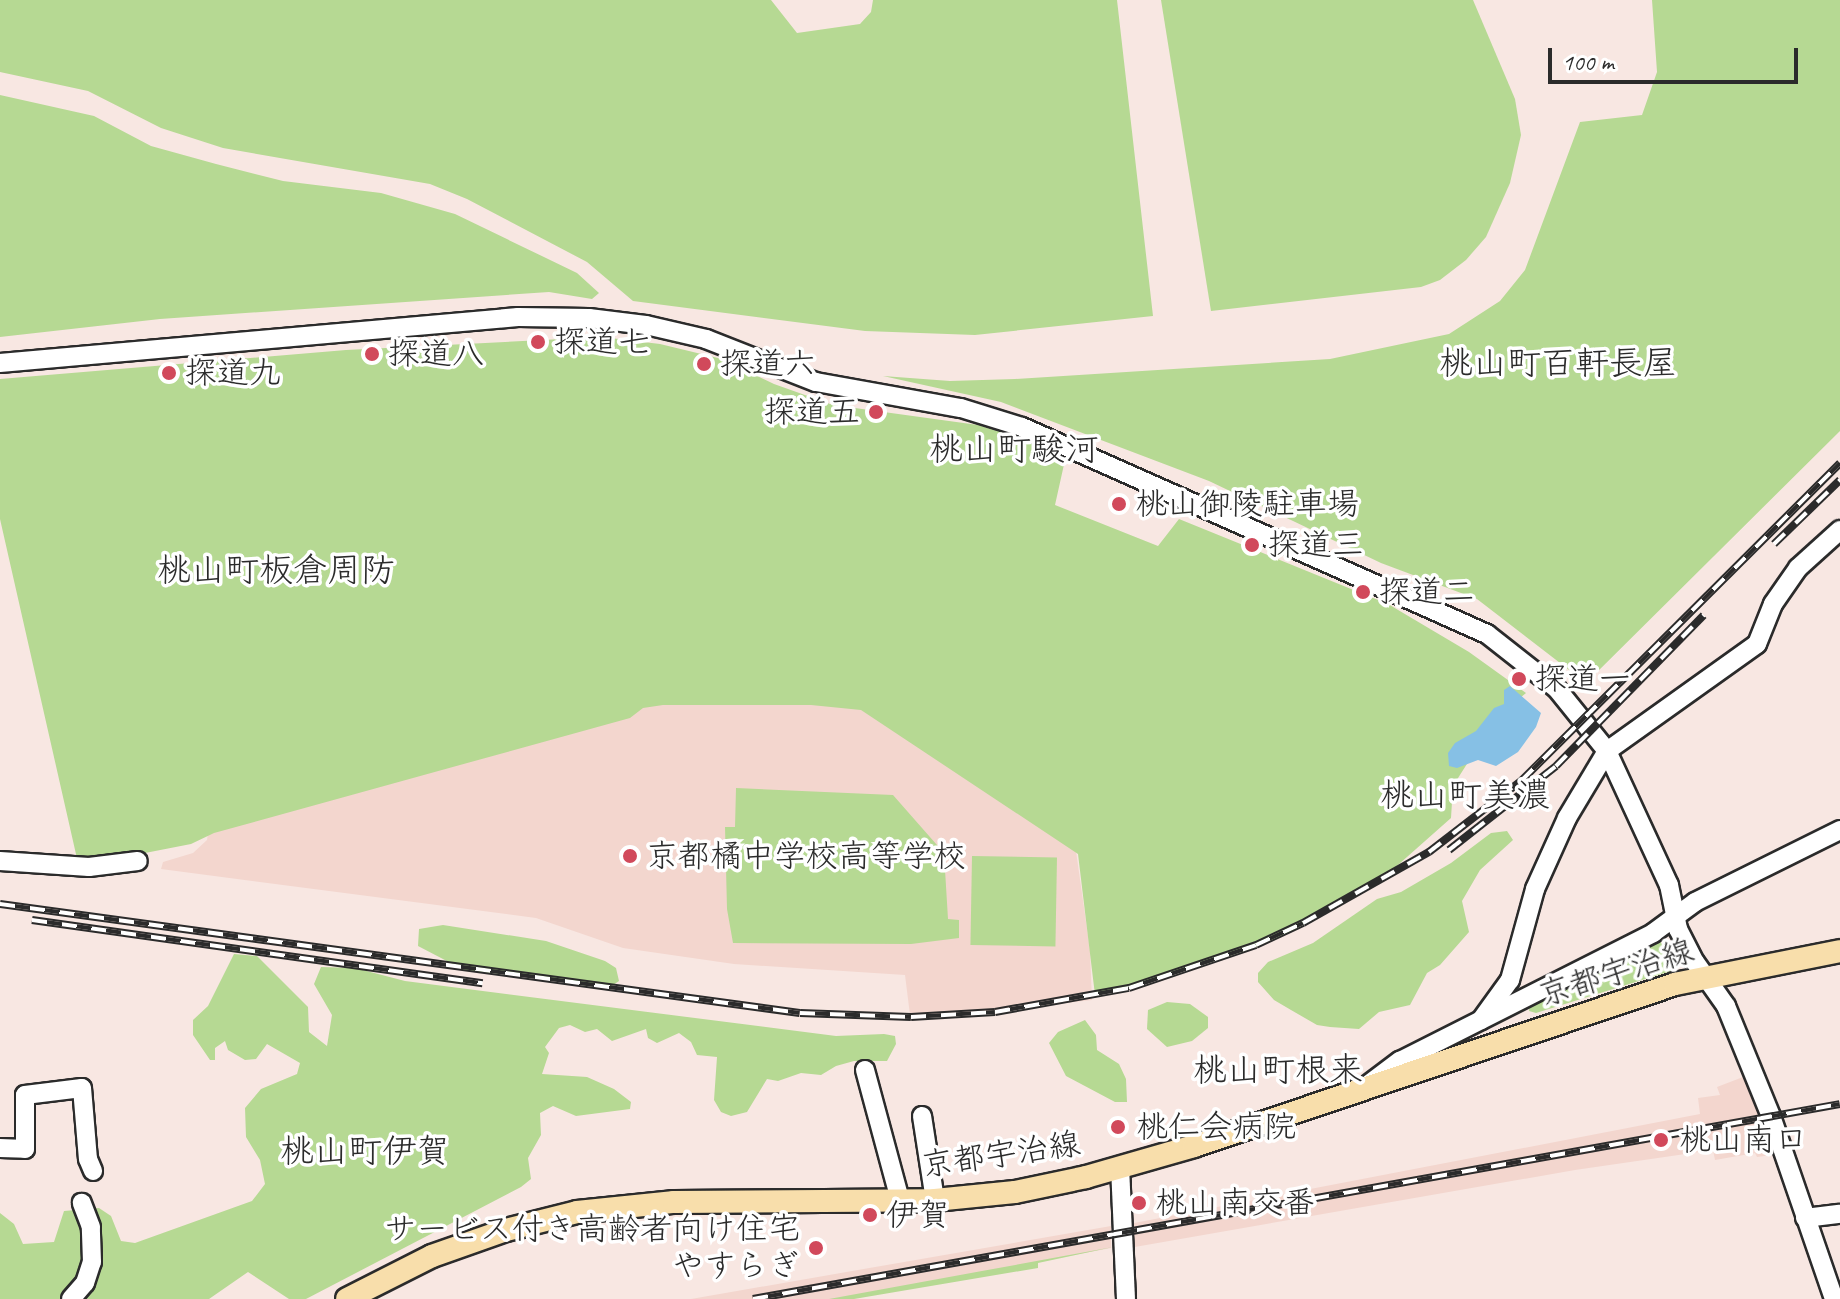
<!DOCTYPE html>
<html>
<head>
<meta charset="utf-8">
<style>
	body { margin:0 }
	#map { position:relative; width:1840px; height:1299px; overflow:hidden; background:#f8e7e2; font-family:Caveat,"Klee One",sans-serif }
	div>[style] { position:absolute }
	.built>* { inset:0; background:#f3d6ce }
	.green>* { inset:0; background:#b6d993; transform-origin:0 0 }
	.water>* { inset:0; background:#86c0e5 }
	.roads { filter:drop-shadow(2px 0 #2b2b2b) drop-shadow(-2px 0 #2b2b2b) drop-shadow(0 2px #2b2b2b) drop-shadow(0 -2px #2b2b2b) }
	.minor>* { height:18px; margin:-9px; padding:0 9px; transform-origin:9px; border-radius:9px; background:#fff }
	.major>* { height:22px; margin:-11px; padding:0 11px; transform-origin:11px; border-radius:11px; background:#f8deab }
	.rail>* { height:8px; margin-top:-4px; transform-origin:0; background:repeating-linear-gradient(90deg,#fff 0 15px,#2b2b2b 0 30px); box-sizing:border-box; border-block:2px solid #2b2b2b }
	.dots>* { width:22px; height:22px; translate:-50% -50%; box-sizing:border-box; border:4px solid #fff; border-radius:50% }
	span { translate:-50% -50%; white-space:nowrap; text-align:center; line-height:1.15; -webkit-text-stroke:7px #fff; paint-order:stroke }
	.poi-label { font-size:32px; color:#2b2b2b }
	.left { translate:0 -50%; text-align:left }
	.right { translate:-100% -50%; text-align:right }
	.street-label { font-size:32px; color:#2b2b2b }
	.neighbourhood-label { font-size:34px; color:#2b2b2b }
	.scale { position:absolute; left:1548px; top:48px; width:250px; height:36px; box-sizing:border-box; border:4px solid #2b2b2b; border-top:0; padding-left:10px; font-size:24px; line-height:28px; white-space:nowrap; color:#2b2b2b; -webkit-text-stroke:6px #fff; paint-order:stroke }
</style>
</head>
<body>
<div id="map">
	<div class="built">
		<div style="clip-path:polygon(660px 702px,808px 703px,858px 707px,1076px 851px,1090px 950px,1092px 1000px,975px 1013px,910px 1015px,905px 975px,734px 964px,623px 948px,536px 918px,161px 869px,163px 862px,193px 853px,207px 840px,208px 833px)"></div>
		<div style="clip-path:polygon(1743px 1077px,1757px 1107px,1772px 1155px,1757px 1157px,1755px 1153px,1715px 1160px,1713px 1150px,1575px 1170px,1129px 1248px,1129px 1224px,1700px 1114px,1698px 1098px,1720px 1095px,1717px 1087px)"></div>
		<div style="clip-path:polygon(1111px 1226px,1111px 1248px,847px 1299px,691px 1299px)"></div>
	</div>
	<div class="green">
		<div style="clip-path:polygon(0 0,771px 0,797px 33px,860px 24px,871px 12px,873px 0,1117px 0,1153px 316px,975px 335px,865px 331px,633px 301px,587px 262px,467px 199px,430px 184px,223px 148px,161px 128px,88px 91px,0 72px)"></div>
		<div style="clip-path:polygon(1161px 0,1473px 0,1515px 99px,1521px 135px,1510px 183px,1486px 237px,1466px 260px,1440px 280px,1421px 287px,1211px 311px)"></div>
		<div style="clip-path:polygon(1652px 0,1840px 0,1840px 431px,1586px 683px,1477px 599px,1381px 563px,1209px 481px,1001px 402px,883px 376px,950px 381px,1015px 379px,1330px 359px,1449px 334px,1500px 301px,1525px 270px,1580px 122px,1642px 115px,1657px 72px)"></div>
		<div style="clip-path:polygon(0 95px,94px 116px,151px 146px,216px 164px,283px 181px,381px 193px,455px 214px,577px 273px,599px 293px,592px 299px,549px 292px,160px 319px,0 337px)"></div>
		<div style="clip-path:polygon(602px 337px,660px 344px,722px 359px,774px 384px,833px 405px,978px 425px,1047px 446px,1065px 460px,1055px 505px,1158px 546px,1179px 519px,1388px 604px,1469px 652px,1526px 693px,1496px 718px,1453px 786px,1451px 818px,1381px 880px,1292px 931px,1251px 949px,1166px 977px,1095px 995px,1078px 854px,861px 710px,811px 705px,663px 705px,643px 708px,630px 718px,214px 833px,191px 844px,99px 862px,78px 863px,0 519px,0 379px,346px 350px)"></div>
		<div style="clip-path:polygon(736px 788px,893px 795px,944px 853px,948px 919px,959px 920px,959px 938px,911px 944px,733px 943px,727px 909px,725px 827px,735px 827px)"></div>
		<div style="clip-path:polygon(1507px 831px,1513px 840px,1480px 870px,1462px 901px,1469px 932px,1440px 965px,1427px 973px,1410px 1005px,1379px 1012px,1359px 1029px,1330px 1027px,1317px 1025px,1291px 1010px,1274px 1000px,1258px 982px,1258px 973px,1268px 962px,1313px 943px,1377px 899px,1401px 892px,1451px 863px,1491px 833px)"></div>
		<div style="left:972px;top:856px;width:85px;height:89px;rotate:1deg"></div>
		<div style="clip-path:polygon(443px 925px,546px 941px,605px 961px,616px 968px,619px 981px,610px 987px,586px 986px,548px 978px,466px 971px,418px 946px,419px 929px)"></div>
		<div style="clip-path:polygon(1659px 939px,1673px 964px,1671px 971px,1536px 1013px,1529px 1011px,1530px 1003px)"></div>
		<div style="clip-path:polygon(234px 954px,257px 956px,308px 1007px,309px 1032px,327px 1046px,332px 1015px,314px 984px,321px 967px,355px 968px,405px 981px,836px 1036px,884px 1034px,895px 1036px,896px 1044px,887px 1061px,854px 1061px,836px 1066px,821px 1075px,801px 1073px,778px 1081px,767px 1079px,747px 1112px,731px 1116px,721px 1112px,714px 1100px,717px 1057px,697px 1055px,691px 1042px,679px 1033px,657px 1043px,648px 1038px,646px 1029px,612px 1041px,597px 1029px,585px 1032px,570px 1025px,559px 1028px,545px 1047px,549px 1053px,542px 1074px,587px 1077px,614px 1089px,631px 1102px,630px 1109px,576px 1116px,553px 1106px,540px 1113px,541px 1135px,528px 1158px,531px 1179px,521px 1187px,306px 1299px,289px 1299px,248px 1272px,209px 1299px,0 1299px,0 1213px,14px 1224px,23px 1244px,54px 1242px,64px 1211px,99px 1208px,111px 1216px,121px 1241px,135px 1243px,252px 1201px,265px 1184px,260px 1160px,246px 1137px,245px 1108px,261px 1089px,297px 1074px,300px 1063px,267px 1044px,256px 1059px,245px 1060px,228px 1050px,225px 1041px,215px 1048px,215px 1060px,210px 1060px,193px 1035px,193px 1020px,208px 1006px)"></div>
		<div style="clip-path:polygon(1167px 1002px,1190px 1004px,1208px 1017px,1208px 1028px,1192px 1041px,1167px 1047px,1147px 1029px,1148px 1010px)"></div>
		<div style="clip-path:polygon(1085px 1020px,1096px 1035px,1097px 1050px,1119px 1064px,1126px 1079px,1127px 1102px,1115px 1102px,1066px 1076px,1049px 1043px,1058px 1032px)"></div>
		<div style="clip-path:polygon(1113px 1247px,1038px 1263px,1038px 1268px,854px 1299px,829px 1299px)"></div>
	</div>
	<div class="water">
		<div style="clip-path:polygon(1510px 686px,1541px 713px,1536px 727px,1518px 752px,1496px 766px,1478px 760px,1457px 768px,1449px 766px,1448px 753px,1455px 743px,1476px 731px,1494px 708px,1504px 704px,1504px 690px)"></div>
	</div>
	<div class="roads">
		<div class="minor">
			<div style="left:0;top:363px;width:520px;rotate:-5.07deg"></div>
			<div style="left:518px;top:317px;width:71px;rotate:0.8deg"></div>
			<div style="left:589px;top:318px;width:57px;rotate:7deg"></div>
			<div style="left:646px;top:325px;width:62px;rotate:13.1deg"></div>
			<div style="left:706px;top:339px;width:118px;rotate:21.4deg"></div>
			<div style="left:816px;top:382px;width:147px;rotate:10.2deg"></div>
			<div style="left:961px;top:408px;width:64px;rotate:17.3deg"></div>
			<div style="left:1022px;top:427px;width:509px;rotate:24deg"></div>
			<div style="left:1487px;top:634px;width:89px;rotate:38.2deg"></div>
			<div style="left:1557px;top:689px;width:80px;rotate:51.1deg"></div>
			<div style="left:1607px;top:751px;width:148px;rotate:65.2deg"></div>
			<div style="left:1669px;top:885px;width:45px;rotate:78.4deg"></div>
			<div style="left:1678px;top:929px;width:37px;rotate:63deg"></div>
			<div style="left:1695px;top:962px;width:54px;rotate:54.8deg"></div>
			<div style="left:1726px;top:1006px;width:119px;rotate:67.8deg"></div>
			<div style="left:1771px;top:1116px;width:194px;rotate:71deg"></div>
			<div style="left:0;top:861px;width:89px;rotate:3.9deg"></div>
			<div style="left:89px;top:867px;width:49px;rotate:-7deg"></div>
			<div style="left:1481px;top:1020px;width:49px;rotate:-54.1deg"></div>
			<div style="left:1510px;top:980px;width:94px;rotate:-74.6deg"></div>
			<div style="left:1535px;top:889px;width:78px;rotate:-65.7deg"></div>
			<div style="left:1567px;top:818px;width:78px;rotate:-59.2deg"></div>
			<div style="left:1607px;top:751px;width:184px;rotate:-35.5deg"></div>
			<div style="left:1757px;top:644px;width:43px;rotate:-68.2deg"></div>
			<div style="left:1773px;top:604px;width:44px;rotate:-55.2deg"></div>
			<div style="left:1798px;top:568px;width:57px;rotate:-42.1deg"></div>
			<div style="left:865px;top:1070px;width:135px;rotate:74.9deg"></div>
			<div style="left:1369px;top:1084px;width:39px;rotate:-37deg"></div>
			<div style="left:1400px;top:1061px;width:284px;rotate:-26.8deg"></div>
			<div style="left:1653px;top:933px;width:52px;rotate:-36.4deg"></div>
			<div style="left:1695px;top:902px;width:162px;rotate:-26.4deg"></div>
			<div style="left:922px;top:1116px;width:85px;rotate:81.2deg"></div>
			<div style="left:0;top:1148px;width:25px;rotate:2deg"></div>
			<div style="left:25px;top:1149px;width:54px;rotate:-90deg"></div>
			<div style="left:25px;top:1095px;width:57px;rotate:-7deg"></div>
			<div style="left:82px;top:1088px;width:71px;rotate:85.2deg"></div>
			<div style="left:88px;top:1159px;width:13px;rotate:67deg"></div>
			<div style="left:1120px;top:1167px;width:132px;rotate:87.4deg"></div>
			<div style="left:1805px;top:1218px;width:35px;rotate:-7deg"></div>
			<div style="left:71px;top:1299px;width:21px;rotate:-49deg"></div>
			<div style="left:85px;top:1283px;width:22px;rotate:-72deg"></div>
			<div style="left:92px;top:1262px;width:35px;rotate:-92deg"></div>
			<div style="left:91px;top:1227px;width:26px;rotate:-111deg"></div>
		</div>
		<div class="major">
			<div style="left:347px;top:1299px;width:95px;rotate:-26.8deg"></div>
			<div style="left:432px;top:1256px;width:78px;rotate:-19.4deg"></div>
			<div style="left:506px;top:1230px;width:73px;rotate:-14.2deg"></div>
			<div style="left:577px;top:1212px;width:98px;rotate:-5.9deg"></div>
			<div style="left:674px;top:1202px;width:261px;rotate:-0.4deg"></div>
			<div style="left:935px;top:1200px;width:80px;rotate:-5.7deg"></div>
			<div style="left:1015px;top:1192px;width:73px;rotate:-11.9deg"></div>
			<div style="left:1086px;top:1177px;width:112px;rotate:-16deg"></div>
			<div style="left:1194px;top:1146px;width:508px;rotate:-18.61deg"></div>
			<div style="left:1675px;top:984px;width:168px;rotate:-11.3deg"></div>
		</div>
	</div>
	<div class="rail">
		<div style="left:1774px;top:544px;width:92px;rotate:-44.1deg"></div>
		<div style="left:1449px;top:850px;width:136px;rotate:-38.1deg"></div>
		<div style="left:1556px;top:766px;width:211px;rotate:-45.6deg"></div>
		<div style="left:0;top:904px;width:807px;rotate:7.76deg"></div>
		<div style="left:800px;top:1013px;width:111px;rotate:2.1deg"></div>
		<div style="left:911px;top:1017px;width:84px;rotate:-3.4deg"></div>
		<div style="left:995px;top:1012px;width:136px;rotate:-10.2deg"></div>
		<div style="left:1129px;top:988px;width:134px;rotate:-18.7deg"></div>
		<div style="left:1256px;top:945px;width:52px;rotate:-25.1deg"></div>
		<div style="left:1303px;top:923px;width:145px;rotate:-29.4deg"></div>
		<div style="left:1429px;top:852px;width:118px;rotate:-37.7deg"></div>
		<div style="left:1522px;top:780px;width:449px;rotate:-44.9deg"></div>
		<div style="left:32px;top:920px;width:455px;rotate:8deg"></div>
		<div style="left:753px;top:1299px;width:1104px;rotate:-10.17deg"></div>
	</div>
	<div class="dots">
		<div style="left:538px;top:342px;background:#d1495b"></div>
		<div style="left:372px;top:354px;background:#d1495b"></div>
		<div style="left:704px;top:364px;background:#d1495b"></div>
		<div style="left:169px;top:373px;background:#d1495b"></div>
		<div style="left:876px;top:412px;background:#d1495b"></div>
		<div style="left:1119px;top:504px;background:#d1495b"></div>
		<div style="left:1252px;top:545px;background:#d1495b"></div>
		<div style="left:1363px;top:592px;background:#d1495b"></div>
		<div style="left:1519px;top:679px;background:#d1495b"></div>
		<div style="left:630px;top:856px;background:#d1495b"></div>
		<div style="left:1118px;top:1127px;background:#d1495b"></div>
		<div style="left:1661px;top:1140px;background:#d1495b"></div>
		<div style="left:1139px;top:1203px;background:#d1495b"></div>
		<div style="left:870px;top:1215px;background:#d1495b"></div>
		<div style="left:816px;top:1248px;background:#d1495b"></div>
	</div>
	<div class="poi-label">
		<span class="left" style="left:554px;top:342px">探道七</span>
		<span class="left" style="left:388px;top:354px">探道八</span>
		<span class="left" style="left:720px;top:364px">探道六</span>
		<span class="left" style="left:185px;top:373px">探道九</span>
		<span class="right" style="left:860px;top:412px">探道五</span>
		<span class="left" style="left:1135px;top:504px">桃山御陵駐車場</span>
		<span class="left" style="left:1268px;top:545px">探道三</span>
		<span class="left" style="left:1379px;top:592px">探道二</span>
		<span class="left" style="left:1535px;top:679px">探道一</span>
		<span class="left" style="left:646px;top:856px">京都橘中学校高等学校</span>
		<span class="left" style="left:1136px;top:1127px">桃仁会病院</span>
		<span class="left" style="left:1679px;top:1140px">桃山南口</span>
		<span class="left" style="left:1155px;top:1203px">桃山南交番</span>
		<span class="left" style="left:886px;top:1215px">伊賀</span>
		<span class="right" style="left:800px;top:1248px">サービス付き高齢者向け住宅<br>やすらぎ</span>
	</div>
	<div class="street-label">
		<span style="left:1616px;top:973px;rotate:-17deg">京都宇治線</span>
		<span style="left:1001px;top:1155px;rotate:-8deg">京都宇治線</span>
	</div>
	<div class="neighbourhood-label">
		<span style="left:1558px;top:363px">桃山町百軒長屋</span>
		<span style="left:1014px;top:449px">桃山町駿河</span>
		<span style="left:276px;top:570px">桃山町板倉周防</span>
		<span style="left:1465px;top:795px">桃山町美濃</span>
		<span style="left:1278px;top:1070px">桃山町根来</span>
		<span style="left:365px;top:1151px">桃山町伊賀</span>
	</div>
	<div class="scale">100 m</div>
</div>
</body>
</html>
